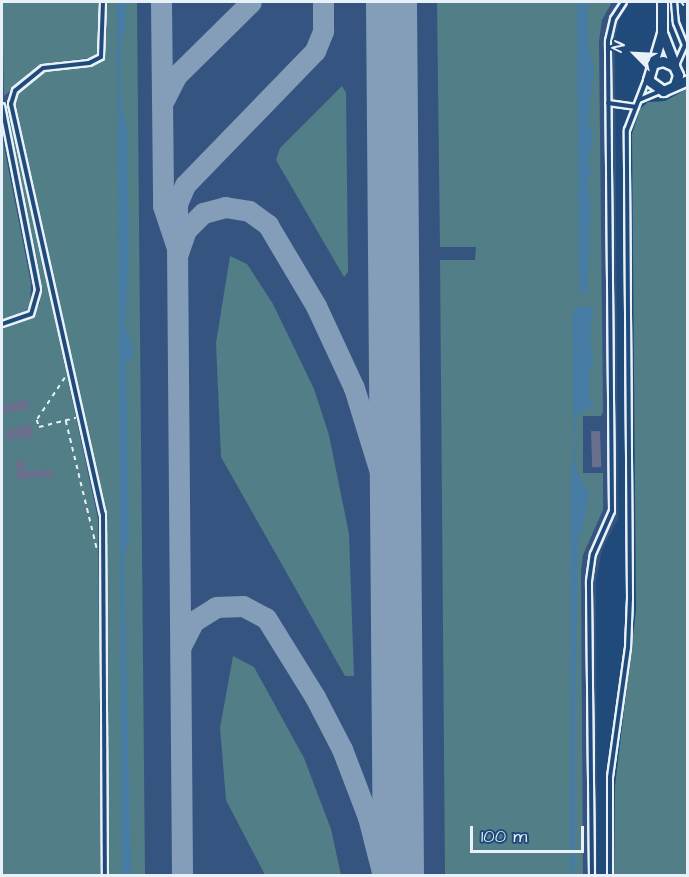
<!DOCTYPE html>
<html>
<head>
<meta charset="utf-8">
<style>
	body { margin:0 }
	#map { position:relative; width:689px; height:877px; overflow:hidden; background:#1f4a7a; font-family:"Architects Daughter",sans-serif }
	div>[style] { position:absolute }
	.built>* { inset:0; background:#355580 }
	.green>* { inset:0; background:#517e87 }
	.water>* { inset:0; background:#477ca5 }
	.stream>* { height:2px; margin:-1px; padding:0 1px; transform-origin:1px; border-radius:1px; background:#477ca5 }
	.taxiway>* { height:21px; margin:-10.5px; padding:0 10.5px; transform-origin:10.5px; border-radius:10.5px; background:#849eb9 }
	.runway>* { height:51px; margin:-25.5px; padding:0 25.5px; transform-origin:25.5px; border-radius:25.5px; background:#849eb9 }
	.building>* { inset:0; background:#69708d; transform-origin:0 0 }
	.path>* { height:1.5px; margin-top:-0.75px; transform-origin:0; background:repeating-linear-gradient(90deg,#e8f1f8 0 4.5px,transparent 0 9px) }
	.roads { filter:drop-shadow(2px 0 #e8f1f8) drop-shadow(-2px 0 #e8f1f8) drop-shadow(0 2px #e8f1f8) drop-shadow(0 -2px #e8f1f8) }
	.service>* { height:4px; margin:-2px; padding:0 2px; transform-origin:2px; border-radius:2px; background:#1f4a7a }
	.tertiary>* { height:9px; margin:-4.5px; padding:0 4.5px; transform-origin:4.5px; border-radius:4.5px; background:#1f4a7a }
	span { translate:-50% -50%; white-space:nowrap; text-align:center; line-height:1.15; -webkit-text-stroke:4.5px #1f4a7a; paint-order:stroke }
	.frame { position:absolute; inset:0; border:3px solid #e8f1f8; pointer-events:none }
	.north { position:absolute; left:605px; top:24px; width:60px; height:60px; -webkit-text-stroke:4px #1f4a7a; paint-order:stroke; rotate:294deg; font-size:16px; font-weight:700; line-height:24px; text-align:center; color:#e8f1f8 }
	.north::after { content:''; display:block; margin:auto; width:21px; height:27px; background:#e8f1f8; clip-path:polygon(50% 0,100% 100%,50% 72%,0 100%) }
	.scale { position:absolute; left:470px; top:826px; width:114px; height:27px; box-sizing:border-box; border:3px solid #e8f1f8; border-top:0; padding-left:8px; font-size:18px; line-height:21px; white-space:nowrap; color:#e8f1f8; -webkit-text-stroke:4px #1f4a7a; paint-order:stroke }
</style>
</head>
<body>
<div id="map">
	<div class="built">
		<div style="clip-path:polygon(2px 2px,630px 2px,619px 19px,615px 40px,618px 519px,602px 550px,596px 582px,597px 875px,2px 876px)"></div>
	</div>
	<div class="green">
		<div style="clip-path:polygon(2px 2px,99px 2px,99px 51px,96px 57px,43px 64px,4px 96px)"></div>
		<div style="clip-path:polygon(106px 2px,137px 2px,145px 875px,109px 875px,106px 513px,15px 101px,19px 91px,47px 70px,95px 64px,103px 58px)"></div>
		<div style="clip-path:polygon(437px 2px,612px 2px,602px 20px,599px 41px,603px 412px,601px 416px,583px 416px,583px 473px,603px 473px,603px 510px,583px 555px,581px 571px,583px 875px,445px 875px,440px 260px,475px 260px,476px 247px,440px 247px)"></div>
		<div style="clip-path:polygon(342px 86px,346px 93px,348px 272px,344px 277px,276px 160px,280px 148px)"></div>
		<div style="clip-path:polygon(687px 89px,687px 875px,614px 875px,615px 786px,636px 610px,632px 134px,640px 109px,648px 102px,665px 101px)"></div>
		<div style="clip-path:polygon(8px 104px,98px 519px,101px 875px,2px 875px,2px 329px,32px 317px,40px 303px,4px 105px)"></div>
		<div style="clip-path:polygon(2px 137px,31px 283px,30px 306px,24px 312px,2px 320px)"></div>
		<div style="clip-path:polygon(230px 256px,247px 264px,273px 304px,314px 389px,329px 435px,349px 534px,354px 676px,345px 676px,221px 457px,216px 343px)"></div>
		<div style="clip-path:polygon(233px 656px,254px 667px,304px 758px,331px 829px,341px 875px,265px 875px,226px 800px,220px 728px)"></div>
	</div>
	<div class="water">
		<div style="clip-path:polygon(117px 2px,126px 2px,125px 29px,121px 41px,121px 106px,127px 129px,129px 249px,125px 327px,133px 347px,133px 356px,126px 361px,129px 538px,124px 557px,131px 876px,122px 875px)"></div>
		<div style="clip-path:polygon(577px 2px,587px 2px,588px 47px,594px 69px,588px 125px,591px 126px,593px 141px,588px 160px,591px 174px,587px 178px,591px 206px,587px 292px,579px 293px,579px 285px)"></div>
		<div style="clip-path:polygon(577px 307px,593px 307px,590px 338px,593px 359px,588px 376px,589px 396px,594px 405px,577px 415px,574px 442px,572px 314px)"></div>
		<div style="clip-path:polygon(571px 460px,589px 495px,583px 528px,577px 537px,575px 569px,575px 876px,570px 875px)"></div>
	</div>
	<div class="stream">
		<div style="left:574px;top:465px;width:24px;rotate:-85deg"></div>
		<div style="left:574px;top:696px;width:160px;rotate:-88.9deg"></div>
	</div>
	<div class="taxiway">
		<div style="left:161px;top:2px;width:204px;rotate:89.4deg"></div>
		<div style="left:163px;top:206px;width:44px;rotate:71.6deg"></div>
		<div style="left:177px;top:248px;width:628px;rotate:89.54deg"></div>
		<div style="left:164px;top:100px;width:27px;rotate:-63deg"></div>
		<div style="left:176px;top:76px;width:105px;rotate:-44.6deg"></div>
		<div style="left:177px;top:230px;width:26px;rotate:-90deg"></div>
		<div style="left:177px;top:204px;width:21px;rotate:-67deg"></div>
		<div style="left:185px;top:185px;width:187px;rotate:-45.9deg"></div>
		<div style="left:315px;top:51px;width:22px;rotate:-68deg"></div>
		<div style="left:323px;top:31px;width:29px;rotate:-90deg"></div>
		<div style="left:178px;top:253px;width:24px;rotate:-71deg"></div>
		<div style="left:186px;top:230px;width:24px;rotate:-45deg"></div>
		<div style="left:203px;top:213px;width:23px;rotate:-15deg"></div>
		<div style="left:225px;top:207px;width:24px;rotate:9deg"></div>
		<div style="left:249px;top:211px;width:24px;rotate:36deg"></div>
		<div style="left:268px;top:225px;width:94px;rotate:59.3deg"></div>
		<div style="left:316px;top:306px;width:90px;rotate:65.1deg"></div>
		<div style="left:354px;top:388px;width:88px;rotate:72.8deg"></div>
		<div style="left:380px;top:472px;width:84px;rotate:81.1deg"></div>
		<div style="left:393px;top:555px;width:75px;rotate:87.7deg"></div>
		<div style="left:181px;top:646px;width:28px;rotate:-63deg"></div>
		<div style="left:194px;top:621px;width:26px;rotate:-32deg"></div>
		<div style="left:216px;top:607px;width:27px;rotate:-2deg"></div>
		<div style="left:243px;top:606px;width:26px;rotate:28deg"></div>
		<div style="left:266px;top:618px;width:93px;rotate:58.2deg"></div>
		<div style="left:315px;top:697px;width:59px;rotate:62.6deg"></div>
		<div style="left:342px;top:749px;width:73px;rotate:69.1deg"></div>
		<div style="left:368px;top:817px;width:61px;rotate:75.7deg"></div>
	</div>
	<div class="runway">
		<div style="left:391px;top:2px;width:874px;rotate:89.54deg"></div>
	</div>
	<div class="building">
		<div style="clip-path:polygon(27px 399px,30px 409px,2px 413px,2px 406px)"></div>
		<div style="clip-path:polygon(31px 424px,34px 438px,7px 440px,5px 430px)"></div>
		<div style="left:600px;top:431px;width:36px;height:9px;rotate:88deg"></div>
		<div style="clip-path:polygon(24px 460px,25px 471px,52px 469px,53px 477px,17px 479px,16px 461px)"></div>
	</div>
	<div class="path">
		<div style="left:681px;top:2px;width:11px;rotate:49deg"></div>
		<div style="left:65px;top:378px;width:50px;rotate:123.7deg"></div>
		<div style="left:37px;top:420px;width:7px;rotate:74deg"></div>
		<div style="left:39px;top:427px;width:38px;rotate:-14deg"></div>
		<div style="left:66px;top:421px;width:132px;rotate:76.4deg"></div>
	</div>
	<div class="roads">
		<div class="service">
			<div style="left:103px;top:2px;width:55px;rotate:92.1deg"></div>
			<div style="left:101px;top:57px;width:13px;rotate:153deg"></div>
			<div style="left:89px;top:63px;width:46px;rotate:173.8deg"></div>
			<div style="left:43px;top:68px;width:36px;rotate:141deg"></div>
			<div style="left:15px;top:91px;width:14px;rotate:107deg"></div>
			<div style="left:11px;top:104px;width:420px;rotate:77.4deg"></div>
			<div style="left:103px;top:514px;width:362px;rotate:89.7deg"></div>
			<div style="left:674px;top:2px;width:21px;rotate:85deg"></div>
			<div style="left:676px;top:23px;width:24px;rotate:68deg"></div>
			<div style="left:685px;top:45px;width:22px;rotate:114deg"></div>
			<div style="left:639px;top:100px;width:23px;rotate:-23deg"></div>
			<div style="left:608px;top:103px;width:27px;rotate:8deg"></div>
			<div style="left:2px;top:106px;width:187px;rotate:78.9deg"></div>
			<div style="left:38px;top:290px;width:25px;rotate:106deg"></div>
			<div style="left:31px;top:314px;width:31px;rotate:161deg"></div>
			<div style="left:592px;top:876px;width:295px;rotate:-90.6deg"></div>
			<div style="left:589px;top:581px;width:27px;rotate:-82deg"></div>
			<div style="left:593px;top:554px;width:47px;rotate:-66.2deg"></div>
			<div style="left:612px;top:511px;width:470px;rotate:-90.5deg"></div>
			<div style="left:608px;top:41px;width:23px;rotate:-77deg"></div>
			<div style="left:613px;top:19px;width:20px;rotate:-57deg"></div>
			<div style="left:610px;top:876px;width:99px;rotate:-90deg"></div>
			<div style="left:610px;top:777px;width:130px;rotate:-82.1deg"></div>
			<div style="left:628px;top:648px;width:49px;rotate:-87.7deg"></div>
			<div style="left:630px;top:599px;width:469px;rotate:-90.4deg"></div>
			<div style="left:627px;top:130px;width:53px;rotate:-68.8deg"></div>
		</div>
		<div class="tertiary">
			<div style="left:662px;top:2px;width:31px;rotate:90deg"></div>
			<div style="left:662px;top:33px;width:49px;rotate:106.6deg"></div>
			<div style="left:648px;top:80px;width:19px;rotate:36deg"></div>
			<div style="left:663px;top:91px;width:27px;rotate:-24deg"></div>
			<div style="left:663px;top:35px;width:31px;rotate:69deg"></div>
			<div style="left:652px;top:64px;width:11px;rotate:-15deg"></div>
			<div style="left:663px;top:61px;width:12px;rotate:24deg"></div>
			<div style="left:674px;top:66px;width:10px;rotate:66deg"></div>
			<div style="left:678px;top:75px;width:10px;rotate:107deg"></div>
		</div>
	</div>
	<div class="frame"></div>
	<div class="north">N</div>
	<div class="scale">100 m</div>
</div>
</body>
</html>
